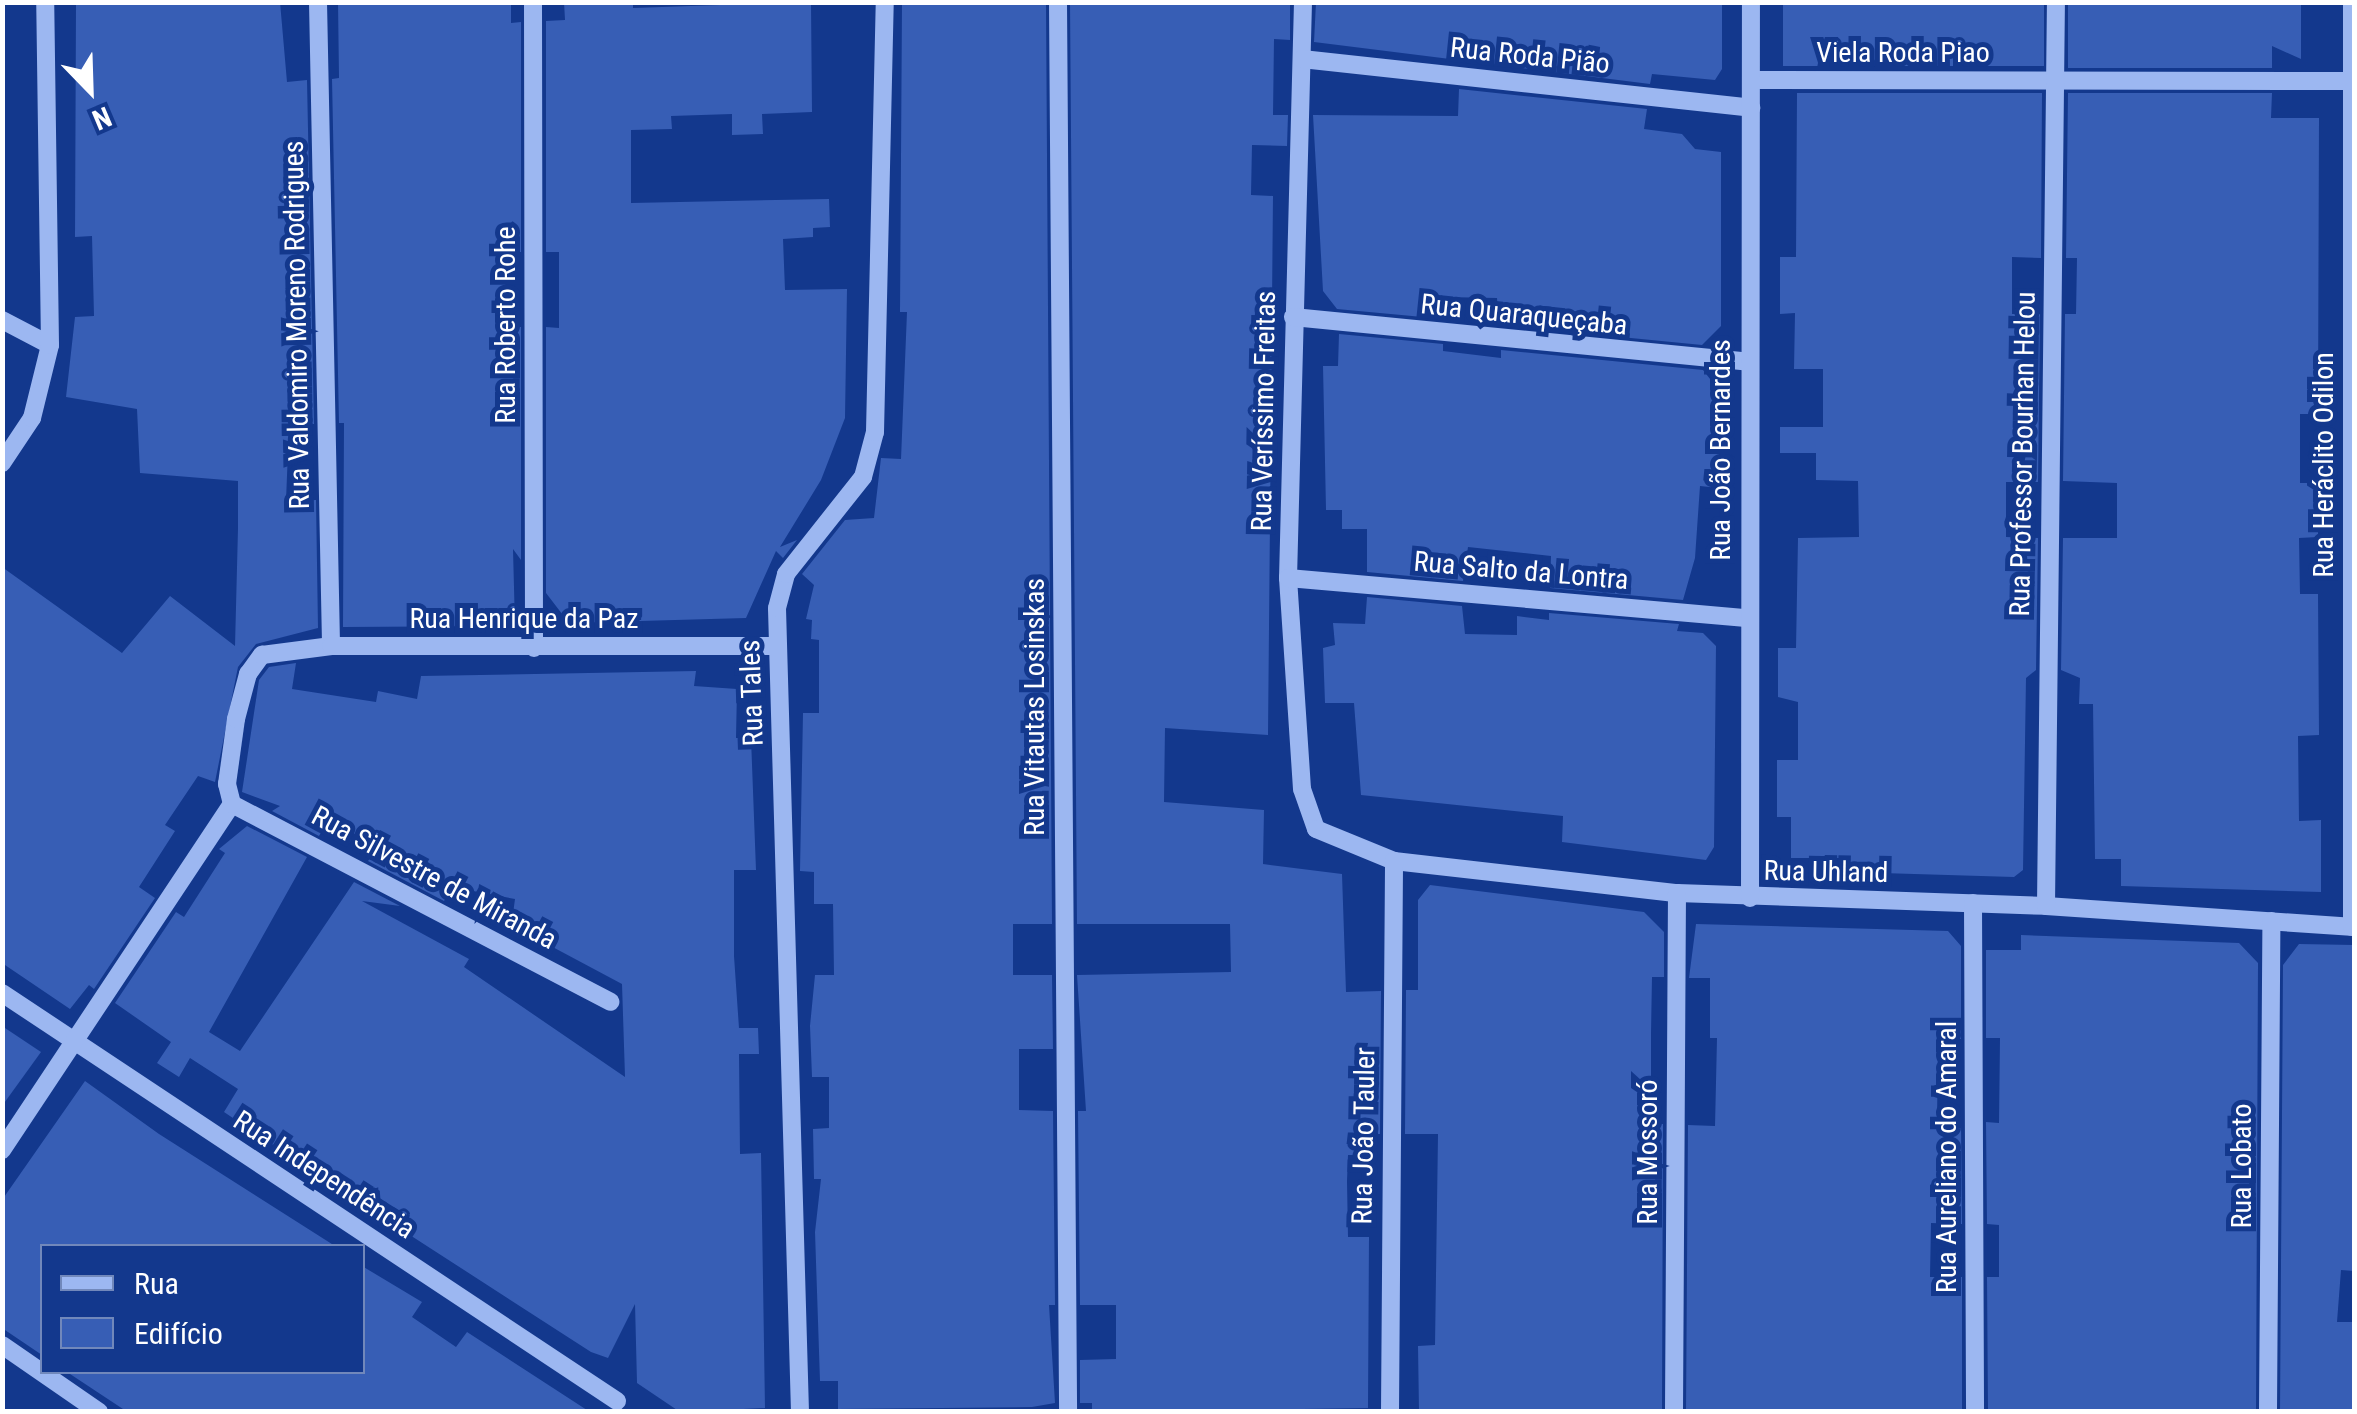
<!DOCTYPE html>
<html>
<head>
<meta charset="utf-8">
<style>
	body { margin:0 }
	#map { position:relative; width:2357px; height:1414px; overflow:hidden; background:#13388d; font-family:"Roboto Condensed",sans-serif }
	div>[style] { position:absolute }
	.building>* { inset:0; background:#375eb5; transform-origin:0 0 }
	.minor>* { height:18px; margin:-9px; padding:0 9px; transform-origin:9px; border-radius:9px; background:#9cb7f1 }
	span { translate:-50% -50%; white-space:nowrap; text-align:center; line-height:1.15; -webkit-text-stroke:10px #13388d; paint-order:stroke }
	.street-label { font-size:28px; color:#fff }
	.frame { position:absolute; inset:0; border:5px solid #fff; pointer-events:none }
	.legend { position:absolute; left:40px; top:1244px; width:325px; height:130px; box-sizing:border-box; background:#13388d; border:2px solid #7188bb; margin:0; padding:12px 18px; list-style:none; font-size:30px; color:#fff }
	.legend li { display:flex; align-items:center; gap:20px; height:50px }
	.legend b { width:50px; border:2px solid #7188bb }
	.north { position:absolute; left:40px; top:40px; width:100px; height:100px; -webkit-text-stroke:8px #13388d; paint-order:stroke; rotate:157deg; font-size:28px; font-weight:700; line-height:40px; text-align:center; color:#fff }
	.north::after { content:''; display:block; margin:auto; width:35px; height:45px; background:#fff; clip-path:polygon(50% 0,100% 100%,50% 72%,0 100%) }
</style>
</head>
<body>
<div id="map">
	<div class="building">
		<div style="clip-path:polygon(76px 2px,280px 2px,287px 82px,307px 80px,314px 424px,289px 425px,286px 501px,316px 500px,318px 628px,256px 644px,238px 667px,215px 782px,198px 776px,165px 825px,175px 831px,139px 887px,155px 898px,94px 989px,89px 985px,70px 1009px,2px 963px,2px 567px,122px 653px,170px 596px,235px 646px,238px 528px,238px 481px,140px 473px,137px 409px,66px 397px,75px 317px,94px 316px,92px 236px,75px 237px)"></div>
		<div style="clip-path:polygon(338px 2px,511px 2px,511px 23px,521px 22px,521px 252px,505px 252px,506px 327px,521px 327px,521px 560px,513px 549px,515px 626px,343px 627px,344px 423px,339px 423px,332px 79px,339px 78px)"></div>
		<div style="clip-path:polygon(564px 2px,633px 2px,633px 8px,811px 2px,812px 112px,762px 114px,763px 134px,732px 135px,732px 114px,671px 116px,672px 129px,631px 130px,631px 203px,829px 199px,830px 227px,813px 228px,813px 237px,783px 239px,785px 290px,847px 289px,845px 418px,821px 480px,780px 547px,797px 540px,783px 558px,776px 551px,746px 618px,569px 623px,546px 593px,546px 327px,559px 328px,559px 252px,546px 252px,546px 21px,565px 20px)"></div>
		<div style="clip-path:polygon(902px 2px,1046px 2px,1052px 924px,1013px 924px,1013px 975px,1052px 975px,1053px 1049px,1019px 1049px,1019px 1110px,1053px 1111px,1055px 1305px,1049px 1305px,1055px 1403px,1032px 1407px,838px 1409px,838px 1381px,820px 1381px,815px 1232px,821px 1179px,814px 1179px,813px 1129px,829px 1128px,829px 1077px,812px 1077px,810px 1026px,815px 975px,834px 975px,833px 904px,814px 904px,814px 872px,800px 871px,803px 713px,819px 713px,819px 640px,811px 639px,812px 620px,806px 619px,814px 585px,802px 574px,845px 520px,874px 518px,881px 458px,901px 459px,907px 312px,900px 312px)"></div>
		<div style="clip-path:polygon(1070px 2px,1290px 2px,1290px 40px,1274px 39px,1273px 115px,1288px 115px,1287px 146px,1252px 145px,1251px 195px,1273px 196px,1268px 735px,1165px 728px,1164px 802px,1264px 810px,1263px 864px,1342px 874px,1346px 992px,1381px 991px,1380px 1134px,1370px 1134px,1370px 1155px,1348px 1155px,1347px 1181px,1348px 1237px,1369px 1237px,1368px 1408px,1092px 1412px,1092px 1403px,1080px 1403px,1080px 1360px,1116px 1359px,1116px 1305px,1080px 1305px,1078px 1111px,1086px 1111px,1077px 975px,1231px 972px,1230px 924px,1077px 924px)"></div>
		<div style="clip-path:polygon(1316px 2px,1722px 2px,1722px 69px,1715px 80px,1652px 74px,1650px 84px,1314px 42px)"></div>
		<div style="left:1783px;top:2px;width:261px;height:64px"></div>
		<div style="clip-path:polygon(2068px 2px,2301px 2px,2301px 59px,2272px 46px,2272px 68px,2068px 68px)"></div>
		<div style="clip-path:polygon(1459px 89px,1647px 109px,1644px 129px,1682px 134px,1695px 149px,1721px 152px,1721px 326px,1702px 345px,1499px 325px,1497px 298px,1444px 297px,1444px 319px,1337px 309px,1323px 291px,1313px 115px,1458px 116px)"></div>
		<div style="clip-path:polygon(1797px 93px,2042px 93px,2041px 258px,2012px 257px,2012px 314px,2040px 314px,2038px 482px,2006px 482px,2006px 537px,2038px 538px,2036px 670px,2026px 678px,2023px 870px,2014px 877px,1848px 872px,1849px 858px,1791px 858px,1791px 817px,1777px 817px,1777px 760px,1798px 760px,1798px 702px,1778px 697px,1778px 648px,1796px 648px,1798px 538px,1859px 537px,1858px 481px,1816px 480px,1816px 453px,1780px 453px,1780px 427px,1823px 427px,1823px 369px,1794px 369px,1795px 313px,1780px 314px,1780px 257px,1796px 257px)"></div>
		<div style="clip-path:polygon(2068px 93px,2272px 93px,2271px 118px,2319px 118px,2318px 414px,2300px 414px,2300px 483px,2318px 483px,2318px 537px,2299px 538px,2300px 594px,2318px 594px,2319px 735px,2298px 736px,2299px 821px,2321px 820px,2321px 892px,2121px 886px,2121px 859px,2095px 859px,2093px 704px,2079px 704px,2080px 678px,2061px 670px,2063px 538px,2117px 538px,2117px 483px,2063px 481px,2065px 314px,2076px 314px,2077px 258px,2066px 258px)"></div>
		<div style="clip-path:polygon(1339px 334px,1443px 344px,1443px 351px,1501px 358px,1501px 350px,1703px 370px,1721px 393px,1719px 488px,1700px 486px,1695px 558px,1683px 600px,1550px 588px,1551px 556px,1468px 547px,1463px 581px,1367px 572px,1367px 529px,1342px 529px,1342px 510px,1326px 510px,1323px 366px,1338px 366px)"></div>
		<div style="clip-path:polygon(1367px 597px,1462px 606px,1465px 634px,1517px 635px,1517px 616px,1549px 620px,1549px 613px,1679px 624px,1677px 631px,1703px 633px,1716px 646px,1714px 847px,1706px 860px,1562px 842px,1563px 816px,1361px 795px,1354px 703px,1325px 703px,1323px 648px,1335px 645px,1333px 623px,1365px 624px)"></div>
		<div style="clip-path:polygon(296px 663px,292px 689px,376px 702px,378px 691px,417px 699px,421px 676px,696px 671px,694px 686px,737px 689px,736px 738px,751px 738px,756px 870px,734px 870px,734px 956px,739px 1028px,758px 1028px,759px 1054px,739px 1054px,740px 1154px,761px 1153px,765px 1408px,680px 1412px,637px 1383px,635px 1304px,608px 1358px,591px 1352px,399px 1228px,407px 1215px,361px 1187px,354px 1199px,224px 1112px,238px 1089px,190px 1058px,179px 1077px,157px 1063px,171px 1042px,115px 1003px,176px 912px,184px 917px,225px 853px,219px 849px,247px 826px,307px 857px,209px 1032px,240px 1051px,354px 882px,400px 906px,362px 901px,469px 959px,464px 967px,625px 1077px,622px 984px,532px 936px,532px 924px,512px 921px,515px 899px,452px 887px,444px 901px,368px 861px,373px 854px,323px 829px,319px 836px,272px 811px,280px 806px,242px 792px,259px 680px,269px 667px)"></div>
		<div style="clip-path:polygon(1430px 885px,1644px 912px,1664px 932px,1664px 977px,1652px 977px,1651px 1034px,1651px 1124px,1663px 1124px,1662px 1412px,1419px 1412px,1418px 1346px,1435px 1345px,1438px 1134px,1405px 1134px,1406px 990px,1418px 990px,1418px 900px)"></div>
		<div style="clip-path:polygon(1696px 924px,1948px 931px,1961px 946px,1961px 1039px,1938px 1039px,1937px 1122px,1961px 1122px,1962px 1224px,1931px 1223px,1930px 1277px,1962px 1277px,1962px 1412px,1686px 1412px,1688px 1125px,1715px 1126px,1717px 1038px,1710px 1038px,1710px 978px,1689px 978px)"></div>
		<div style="clip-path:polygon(2021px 935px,2239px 943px,2258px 963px,2256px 1412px,1988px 1412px,1987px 1277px,1999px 1277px,1999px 1225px,1987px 1224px,1986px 1122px,1999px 1123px,2000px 1038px,1986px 1038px,1986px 950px,2021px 950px)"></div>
		<div style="clip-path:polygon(2299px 944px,2354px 945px,2354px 1271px,2341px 1270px,2337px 1322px,2354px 1322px,2354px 1412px,2280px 1412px,2283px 965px)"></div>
		<div style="clip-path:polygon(2px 1026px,41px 1052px,2px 1106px)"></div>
		<div style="clip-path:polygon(85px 1081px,159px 1134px,335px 1246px,42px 1246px,42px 1355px,2px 1328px,2px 1200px)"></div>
		<div style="clip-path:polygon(362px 1266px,422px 1302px,412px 1317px,456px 1347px,467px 1332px,590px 1412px,126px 1411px,67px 1372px,362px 1372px)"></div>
	</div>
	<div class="minor">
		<div style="left:318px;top:2px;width:644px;rotate:88.84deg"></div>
		<div style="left:533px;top:2px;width:646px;rotate:89.91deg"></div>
		<div style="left:1058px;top:2px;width:1410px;rotate:89.59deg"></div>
		<div style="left:1303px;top:2px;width:576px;rotate:91.49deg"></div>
		<div style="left:1288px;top:578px;width:211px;rotate:86.2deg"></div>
		<div style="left:1302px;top:789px;width:42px;rotate:70.7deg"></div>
		<div style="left:1316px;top:829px;width:84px;rotate:22.3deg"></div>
		<div style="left:1394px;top:861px;width:285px;rotate:6.5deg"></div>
		<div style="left:1677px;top:893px;width:369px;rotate:2deg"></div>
		<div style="left:2046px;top:906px;width:309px;rotate:3.9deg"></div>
		<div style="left:2352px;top:2px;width:925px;rotate:90deg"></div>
		<div style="left:1302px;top:59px;width:452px;rotate:6.2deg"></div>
		<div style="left:1751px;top:80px;width:599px;rotate:0.1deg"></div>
		<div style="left:1293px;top:317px;width:458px;rotate:5.6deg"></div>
		<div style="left:2px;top:320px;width:54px;rotate:27.5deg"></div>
		<div style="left:2px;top:463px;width:54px;rotate:-56.3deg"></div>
		<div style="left:32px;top:418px;width:75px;rotate:-76.1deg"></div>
		<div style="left:50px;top:345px;width:343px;rotate:-90.8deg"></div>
		<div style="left:1288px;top:578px;width:463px;rotate:5deg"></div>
		<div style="left:232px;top:804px;width:427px;rotate:27.6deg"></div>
		<div style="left:1750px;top:898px;width:896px;rotate:-89.94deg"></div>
		<div style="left:1973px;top:903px;width:509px;rotate:89.77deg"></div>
		<div style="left:2046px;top:906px;width:904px;rotate:-89.37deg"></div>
		<div style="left:2px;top:993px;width:738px;rotate:33.56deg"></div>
		<div style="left:2px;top:1150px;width:415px;rotate:-56.4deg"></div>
		<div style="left:232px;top:804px;width:21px;rotate:-104deg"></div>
		<div style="left:227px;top:784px;width:66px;rotate:-82.1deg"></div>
		<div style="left:236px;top:719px;width:47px;rotate:-75.1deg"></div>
		<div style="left:248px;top:674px;width:24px;rotate:-54deg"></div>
		<div style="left:262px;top:655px;width:70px;rotate:-7.4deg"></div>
		<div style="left:331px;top:646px;width:447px"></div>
		<div style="left:2px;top:1345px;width:118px;rotate:34.6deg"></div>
		<div style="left:800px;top:1412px;width:804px;rotate:-91.64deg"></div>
		<div style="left:777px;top:608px;width:35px;rotate:-75deg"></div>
		<div style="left:786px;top:574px;width:124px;rotate:-51.6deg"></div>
		<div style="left:863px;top:477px;width:47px;rotate:-75.1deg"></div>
		<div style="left:875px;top:432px;width:430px;rotate:-88.7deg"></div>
		<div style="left:1390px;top:1412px;width:551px;rotate:-89.58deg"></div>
		<div style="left:1674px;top:1412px;width:519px;rotate:-89.67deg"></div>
		<div style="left:2268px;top:1412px;width:491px;rotate:-89.6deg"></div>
	</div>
	<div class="street-label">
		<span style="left:1903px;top:53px">Viela Roda Piao</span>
		<span style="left:1530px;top:56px;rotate:6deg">Rua Roda Pião</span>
		<span style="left:1524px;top:315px;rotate:6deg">Rua Quaraqueçaba</span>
		<span style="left:297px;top:325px;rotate:-91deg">Rua Valdomiro Moreno Rodrigues</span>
		<span style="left:506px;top:325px;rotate:-90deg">Rua Roberto Rohe</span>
		<span style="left:1264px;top:411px;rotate:-89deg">Rua Veríssimo Freitas</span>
		<span style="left:1721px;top:450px;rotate:-90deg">Rua João Bernardes</span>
		<span style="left:2023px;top:454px;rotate:-89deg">Rua Professor Bourhan Helou</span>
		<span style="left:2324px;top:465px;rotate:-90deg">Rua Heráclito Odilon</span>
		<span style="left:1521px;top:571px;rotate:5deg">Rua Salto da Lontra</span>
		<span style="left:524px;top:619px">Rua Henrique da Paz</span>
		<span style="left:752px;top:693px;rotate:-92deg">Rua Tales</span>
		<span style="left:1035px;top:707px;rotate:-90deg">Rua Vitautas Losinskas</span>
		<span style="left:1826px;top:872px;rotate:1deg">Rua Uhland</span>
		<span style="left:434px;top:878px;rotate:28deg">Rua Silvestre de Miranda</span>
		<span style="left:1364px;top:1136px;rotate:-89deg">Rua João Tauler</span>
		<span style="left:1648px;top:1152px;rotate:-90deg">Rua Mossoró</span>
		<span style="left:1947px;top:1157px;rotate:-90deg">Rua Aureliano do Amaral</span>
		<span style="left:2242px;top:1166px;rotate:-90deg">Rua Lobato</span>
		<span style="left:324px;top:1175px;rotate:33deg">Rua Independência</span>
	</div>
	<div class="frame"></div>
	<ul class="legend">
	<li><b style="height:12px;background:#9cb7f1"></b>Rua</li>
	<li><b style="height:28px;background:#375eb5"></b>Edifício</li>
	</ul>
	<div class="north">N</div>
</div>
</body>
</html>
